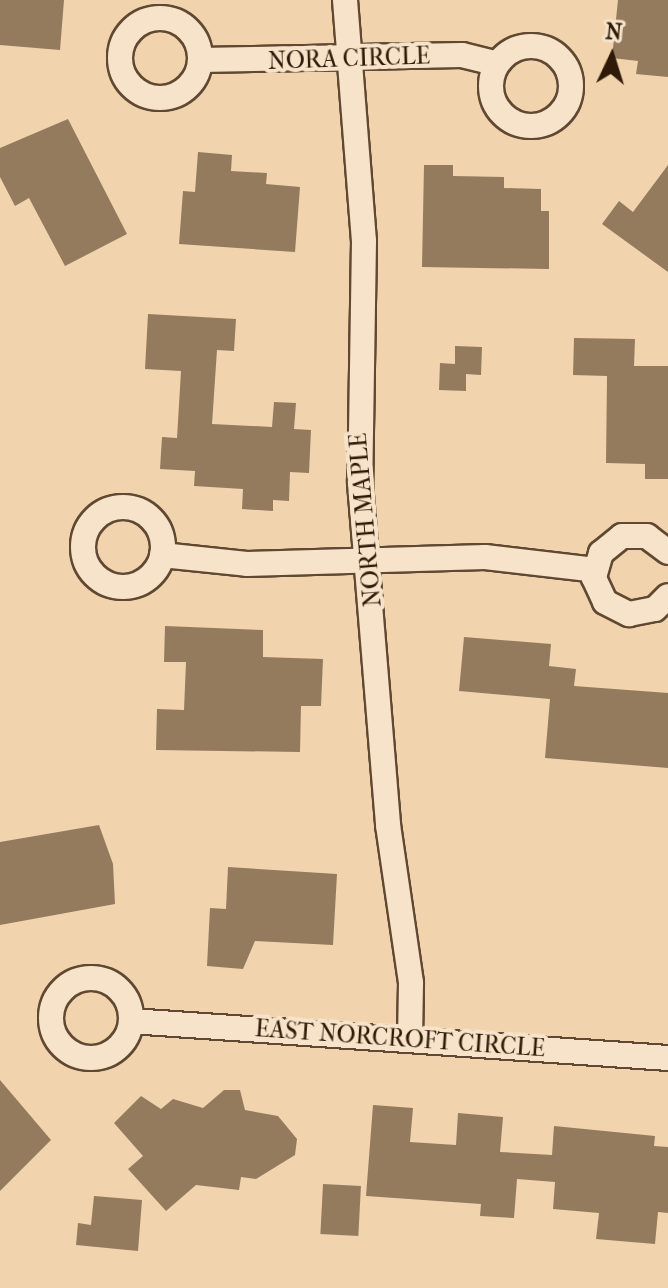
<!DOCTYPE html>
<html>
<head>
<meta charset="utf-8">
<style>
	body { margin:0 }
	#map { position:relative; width:668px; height:1288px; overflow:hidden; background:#f1d4ae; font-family:"IM FELL French Canon",serif }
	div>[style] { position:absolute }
	.building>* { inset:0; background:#947b5e; transform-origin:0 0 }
	.roads { filter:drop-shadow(2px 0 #604832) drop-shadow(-2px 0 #604832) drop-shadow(0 2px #604832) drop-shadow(0 -2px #604832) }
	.street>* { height:24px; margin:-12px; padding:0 12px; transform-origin:12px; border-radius:12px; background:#f6e3ca }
	.street>.ring { margin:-12px; padding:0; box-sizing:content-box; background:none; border:24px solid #f6e3ca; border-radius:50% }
	span { translate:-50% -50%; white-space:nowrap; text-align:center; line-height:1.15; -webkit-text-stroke:8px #f6e3ca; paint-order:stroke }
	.street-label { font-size:24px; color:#2f1a08 }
	.north { position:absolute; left:572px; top:16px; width:80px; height:80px; -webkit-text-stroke:6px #f6e3ca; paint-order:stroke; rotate:4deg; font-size:22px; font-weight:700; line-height:32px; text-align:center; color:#2f1a08 }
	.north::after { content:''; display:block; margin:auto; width:28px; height:36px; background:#2f1a08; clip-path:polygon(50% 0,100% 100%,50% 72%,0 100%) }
</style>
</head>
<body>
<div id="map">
	<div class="building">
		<div style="clip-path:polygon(0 0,64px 0,60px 50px,0 45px)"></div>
		<div style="clip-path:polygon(618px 0,668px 0,668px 77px,636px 74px,638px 61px,612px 58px)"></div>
		<div style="clip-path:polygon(68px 119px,127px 234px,65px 266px,29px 198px,15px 206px,0 177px,0 148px)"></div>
		<div style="clip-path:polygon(198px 152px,232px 155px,231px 171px,267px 173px,266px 184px,300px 187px,295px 252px,179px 244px,183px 191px,195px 192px)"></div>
		<div style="clip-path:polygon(424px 165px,453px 165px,453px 176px,504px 177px,504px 188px,541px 189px,541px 211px,549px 211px,549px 269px,422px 267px)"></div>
		<div style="clip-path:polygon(668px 165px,668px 272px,602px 224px,619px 201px,633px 212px)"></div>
		<div style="clip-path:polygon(148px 314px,236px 319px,234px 351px,217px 350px,212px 424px,272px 427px,274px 402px,296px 403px,294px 429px,311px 430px,309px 473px,290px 472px,289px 501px,273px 500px,273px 511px,242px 509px,243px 489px,194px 486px,195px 471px,160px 469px,162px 437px,177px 438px,181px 371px,145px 369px)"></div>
		<div style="clip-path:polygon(574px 338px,635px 339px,634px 366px,668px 366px,668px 479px,645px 479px,645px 464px,606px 463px,607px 376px,573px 375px)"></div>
		<div style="clip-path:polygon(455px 346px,482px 347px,481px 375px,466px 374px,466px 391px,439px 390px,440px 363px,455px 364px)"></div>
		<div style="clip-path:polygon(165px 626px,263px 630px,263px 657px,323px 659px,321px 706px,301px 706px,300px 752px,156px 750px,157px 709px,184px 710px,186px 662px,164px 662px)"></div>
		<div style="clip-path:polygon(464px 637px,551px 644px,549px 666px,576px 669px,574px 686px,668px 693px,668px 768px,545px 758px,550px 699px,459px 691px)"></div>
		<div style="clip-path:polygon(99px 825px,113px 864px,115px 904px,0 925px,0 842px)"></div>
		<div style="clip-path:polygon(228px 867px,337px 874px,333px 945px,255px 941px,243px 969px,207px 966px,210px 908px,226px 909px)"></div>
		<div style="clip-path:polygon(0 1080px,51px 1140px,0 1191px)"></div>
		<div style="clip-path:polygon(224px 1090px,240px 1090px,245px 1110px,278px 1116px,297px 1139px,295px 1155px,256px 1179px,241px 1177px,239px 1190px,196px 1185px,166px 1211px,128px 1169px,143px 1156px,114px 1123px,141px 1096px,161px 1109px,173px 1099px,203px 1108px)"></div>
		<div style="clip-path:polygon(373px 1105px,413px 1108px,410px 1142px,456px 1145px,458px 1113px,503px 1117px,500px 1152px,552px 1155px,554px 1126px,655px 1136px,654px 1146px,668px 1147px,668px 1213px,658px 1212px,655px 1244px,596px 1239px,599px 1213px,553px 1209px,555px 1182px,517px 1179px,514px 1218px,480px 1216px,481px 1204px,366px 1196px)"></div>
		<div style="left:323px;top:1184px;width:38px;height:50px;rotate:3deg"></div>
		<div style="clip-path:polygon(94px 1196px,142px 1200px,138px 1251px,76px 1245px,78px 1223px,91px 1225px)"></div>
	</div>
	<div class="roads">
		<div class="street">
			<div style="left:345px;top:0;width:242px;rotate:85.5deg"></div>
			<div style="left:364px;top:241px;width:242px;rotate:90.9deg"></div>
			<div style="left:360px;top:483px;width:343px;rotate:85.3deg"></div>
			<div style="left:388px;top:825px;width:160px;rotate:81.7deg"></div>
			<div style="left:411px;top:983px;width:57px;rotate:91deg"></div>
			<div class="ring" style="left:120px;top:18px;width:56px;height:56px"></div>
			<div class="ring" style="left:491px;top:46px;width:56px;height:56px"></div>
			<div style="left:201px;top:60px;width:261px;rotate:-1.1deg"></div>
			<div style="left:462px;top:55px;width:36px;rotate:14deg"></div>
			<div class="ring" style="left:83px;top:507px;width:56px;height:56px"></div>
			<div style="left:668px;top:552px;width:26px;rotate:-143deg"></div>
			<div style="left:647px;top:536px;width:25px;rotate:180deg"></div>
			<div style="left:622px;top:536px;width:27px;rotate:141deg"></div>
			<div style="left:601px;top:553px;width:26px;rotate:106deg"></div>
			<div style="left:594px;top:578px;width:26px;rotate:65deg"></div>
			<div style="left:605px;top:602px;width:27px;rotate:27deg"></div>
			<div style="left:629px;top:614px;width:26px;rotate:-11deg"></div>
			<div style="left:655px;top:609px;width:18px;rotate:-45deg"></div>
			<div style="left:162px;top:555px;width:85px;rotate:6deg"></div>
			<div style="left:247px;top:564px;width:238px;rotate:-1.7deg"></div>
			<div style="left:485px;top:557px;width:111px;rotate:6.7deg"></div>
			<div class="ring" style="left:51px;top:978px;width:56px;height:56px"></div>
			<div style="left:131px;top:1021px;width:538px;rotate:3.94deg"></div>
		</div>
	</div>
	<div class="street-label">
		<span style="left:349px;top:59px;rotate:-2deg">NORA CIRCLE</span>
		<span style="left:366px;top:520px;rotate:-95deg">NORTH MAPLE</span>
		<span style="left:400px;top:1039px;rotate:4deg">EAST NORCROFT CIRCLE</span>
	</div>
	<div class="north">N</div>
</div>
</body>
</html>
